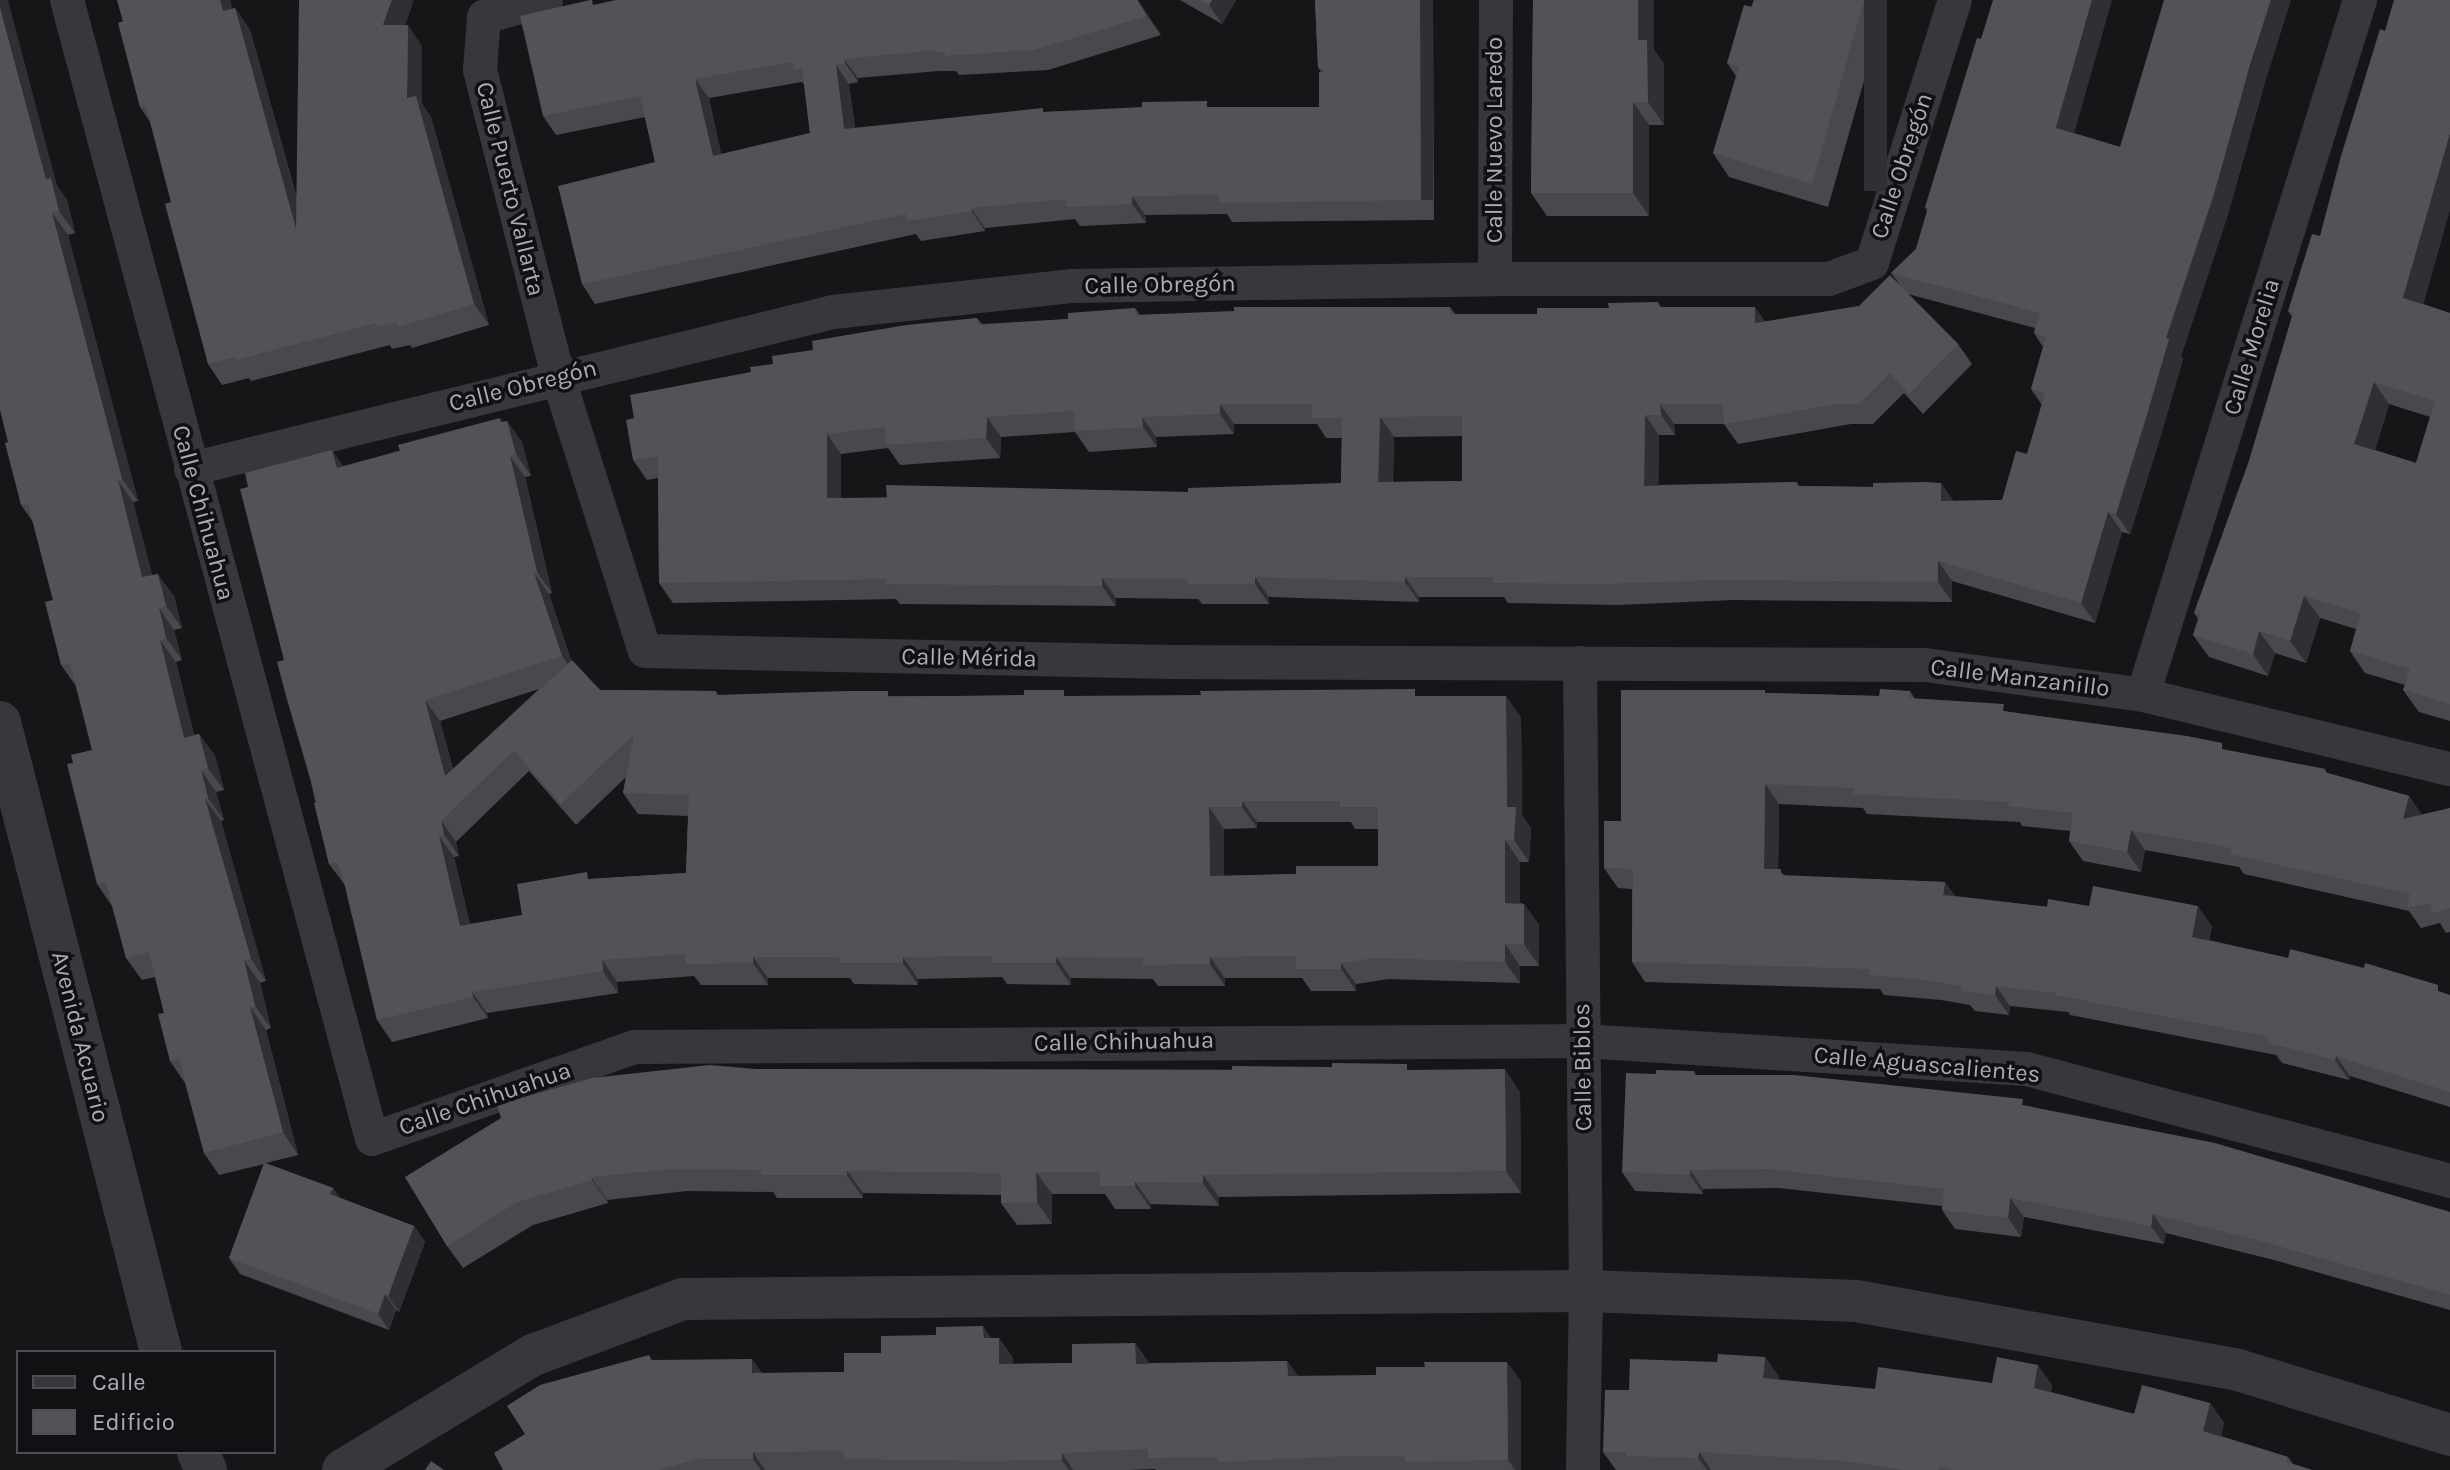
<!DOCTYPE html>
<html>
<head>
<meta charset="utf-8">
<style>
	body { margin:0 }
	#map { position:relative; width:2450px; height:1470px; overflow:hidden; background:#161618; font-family:Karla,sans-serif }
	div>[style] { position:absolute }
	.minor>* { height:34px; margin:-17px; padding:0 17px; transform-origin:17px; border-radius:17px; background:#37383d }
	.tertiary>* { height:42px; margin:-21px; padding:0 21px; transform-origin:21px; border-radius:21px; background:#37383d }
	.wall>* { inset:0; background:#47494d }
	.shaded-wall>* { inset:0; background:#2f3033; transform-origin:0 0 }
	.building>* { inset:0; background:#525359 }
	span { translate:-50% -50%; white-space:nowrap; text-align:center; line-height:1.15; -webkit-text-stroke:7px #111113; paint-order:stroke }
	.street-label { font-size:24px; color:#a8adb8 }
	.legend { position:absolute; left:16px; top:1350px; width:260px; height:104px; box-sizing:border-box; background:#111113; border:2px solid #4d4f55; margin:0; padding:10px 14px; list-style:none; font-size:24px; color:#a8adb8 }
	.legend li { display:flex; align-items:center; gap:16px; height:40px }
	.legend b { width:40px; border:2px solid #4d4f55 }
</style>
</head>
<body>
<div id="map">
	<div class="minor">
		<div style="left:67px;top:0;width:1179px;rotate:75.01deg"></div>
		<div style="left:372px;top:1139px;width:279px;rotate:-19.3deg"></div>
		<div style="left:635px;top:1047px;width:948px;rotate:-0.36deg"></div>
		<div style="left:1583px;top:1041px;width:445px;rotate:3.6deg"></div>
		<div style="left:2027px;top:1069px;width:438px;rotate:14.8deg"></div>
		<div style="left:546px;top:0;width:64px;rotate:164.7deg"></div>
		<div style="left:484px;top:17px;width:53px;rotate:94.3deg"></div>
		<div style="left:480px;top:70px;width:317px;rotate:75.7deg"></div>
		<div style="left:558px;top:377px;width:287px;rotate:72.4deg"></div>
		<div style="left:645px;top:651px;width:525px;rotate:1.2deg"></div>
		<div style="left:1170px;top:662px;width:755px;rotate:0.23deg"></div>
		<div style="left:1925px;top:665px;width:220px;rotate:7.8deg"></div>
		<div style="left:2143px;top:695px;width:316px;rotate:13.6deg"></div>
		<div style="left:1495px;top:279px;width:279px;rotate:-89.8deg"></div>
		<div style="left:191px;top:469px;width:661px;rotate:-13.74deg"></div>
		<div style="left:833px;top:312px;width:239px;rotate:-6.2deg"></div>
		<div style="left:1071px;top:286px;width:424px;rotate:-0.9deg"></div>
		<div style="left:1495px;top:279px;width:334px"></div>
		<div style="left:1829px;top:279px;width:46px;rotate:-20.4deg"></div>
		<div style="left:1872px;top:263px;width:276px;rotate:-72.5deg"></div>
		<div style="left:1580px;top:663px;width:628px;rotate:89.45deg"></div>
		<div style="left:1586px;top:1291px;width:179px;rotate:91deg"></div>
		<div style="left:2143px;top:695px;width:728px;rotate:-72.66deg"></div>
	</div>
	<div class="tertiary">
		<div style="left:0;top:722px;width:650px;rotate:75.66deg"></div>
		<div style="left:198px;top:1452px;width:20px;rotate:66deg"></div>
		<div style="left:343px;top:1470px;width:222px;rotate:-31.2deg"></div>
		<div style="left:533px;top:1355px;width:160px;rotate:-20.5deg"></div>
		<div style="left:683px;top:1299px;width:903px;rotate:-0.51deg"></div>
		<div style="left:1586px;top:1291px;width:270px;rotate:2.1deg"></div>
		<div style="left:1856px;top:1301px;width:388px;rotate:10.2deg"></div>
		<div style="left:2238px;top:1370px;width:222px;rotate:17deg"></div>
	</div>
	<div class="wall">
		<div style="clip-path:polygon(117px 0,230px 0,232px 9px,235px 8px,250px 30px,297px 198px,405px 25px,422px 46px,422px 104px,431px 117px,489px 325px,412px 348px,410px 345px,392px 349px,390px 345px,251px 381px,249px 378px,222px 385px,208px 364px,171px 202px,150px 122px,140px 107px,123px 21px)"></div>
		<div style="clip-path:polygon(evenodd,616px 0,1138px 0,1161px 35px,1048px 70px,959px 75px,956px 71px,939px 71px,858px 78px,858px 82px,849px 84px,855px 128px,1046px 112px,1211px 107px,1319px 107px,1321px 72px,1318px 67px,1315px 0,1433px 0,1434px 220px,1232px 222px,1227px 214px,1145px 215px,1146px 223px,1080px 226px,1075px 219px,985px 228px,985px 231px,921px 241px,916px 234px,595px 304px,582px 284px,655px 162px,645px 117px,556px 135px,543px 116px,616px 0,802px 82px,804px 84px,810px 133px,721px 154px,709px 98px,802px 82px)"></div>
		<div style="clip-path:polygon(1180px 0,1236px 0,1222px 24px)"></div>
		<div style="clip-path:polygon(1533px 0,1654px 0,1654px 50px,1664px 64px,1664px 125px,1649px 125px,1649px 216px,1547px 216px,1531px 193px)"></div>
		<div style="clip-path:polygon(1754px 0,1887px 0,1828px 207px,1729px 177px,1713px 153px,1736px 76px,1727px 63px)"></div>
		<div style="clip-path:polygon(evenodd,2263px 89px,2228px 214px,2181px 356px,2183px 359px,2160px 438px,2130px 534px,2122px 532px,2095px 623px,1952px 581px,1952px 602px,1733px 600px,1617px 605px,1508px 603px,1504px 597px,1419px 597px,1419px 602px,1269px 597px,1269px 604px,1202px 604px,1198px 599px,1116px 598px,1116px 606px,900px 604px,896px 599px,673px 603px,659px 583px,658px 478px,647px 480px,633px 460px,634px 418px,751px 372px,813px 350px,977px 318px,982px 324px,1068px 319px,1135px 308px,1140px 315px,1450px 307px,1455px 314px,1537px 314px,1609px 308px,1658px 302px,1661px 307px,1765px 322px,1859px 306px,1900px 285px,1891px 273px,1916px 249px,1927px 211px,1925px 207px,2074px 133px,2120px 147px,2263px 89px,1908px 294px,2035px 328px,2034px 333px,2043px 347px,2031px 389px,2042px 405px,2027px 454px,2002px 500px,1953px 501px,1941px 483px,1873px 487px,1799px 486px,1797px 482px,1658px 485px,1659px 435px,1675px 435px,1674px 424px,1724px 424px,1738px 444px,1851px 424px,1873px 424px,1904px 393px,1923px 414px,1972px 364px,1958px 344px,1908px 294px,2263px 89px,1234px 424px,1317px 424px,1326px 438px,1342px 438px,1341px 483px,1188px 492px,841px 498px,841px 454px,888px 448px,900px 465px,1000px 458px,1001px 437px,1075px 432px,1089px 452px,1157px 447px,1156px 437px,1234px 434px,1234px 424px,2263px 89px,1462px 436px,1462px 481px,1393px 482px,1394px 437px,1462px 436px)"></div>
		<div style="clip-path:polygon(49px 157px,57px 186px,67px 200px,75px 233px,68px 235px,138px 501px,133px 502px,152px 575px,174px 596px,182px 628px,174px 630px,182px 660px,176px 662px,194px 735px,199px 734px,215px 756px,224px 790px,216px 792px,224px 820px,221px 821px,266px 981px,260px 983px,271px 1028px,266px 1030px,298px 1155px,266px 1163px,333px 1188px,340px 1198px,414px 1226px,425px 1242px,399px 1312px,396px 1310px,389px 1330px,240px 1274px,229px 1258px,264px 1164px,219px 1175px,204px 1153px,185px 1083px,170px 1061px,164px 1013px,155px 977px,142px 980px,126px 958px,112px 906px,97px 884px,73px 763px,92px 750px,76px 686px,61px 665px,53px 600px,33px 522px,21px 505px,8px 442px)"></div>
		<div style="clip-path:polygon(evenodd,2423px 304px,2450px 313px,2450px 721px,2419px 712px,2403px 690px,2405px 685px,2365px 673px,2350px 651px,2356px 629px,2320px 618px,2306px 663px,2275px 653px,2268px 676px,2209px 657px,2193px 635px,2198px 619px,2194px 613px,2249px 461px,2292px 317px,2288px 311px,2423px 304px,2389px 404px,2430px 417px,2416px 463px,2375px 450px,2389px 404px)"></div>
		<div style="clip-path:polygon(evenodd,507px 421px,522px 442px,531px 476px,525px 477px,552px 593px,549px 594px,571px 660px,600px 690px,716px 691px,718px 695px,892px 696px,1420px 696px,1521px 717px,1522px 815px,1531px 828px,1529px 862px,1520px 862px,1520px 903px,1524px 904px,1539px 925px,1539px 966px,1520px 966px,1520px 983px,1389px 979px,1356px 984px,1356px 991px,1311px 991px,1302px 978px,1225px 978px,1225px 986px,1158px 986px,1153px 979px,1071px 978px,1071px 985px,1007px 984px,1002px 977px,918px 979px,918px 985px,854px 984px,850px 978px,768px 978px,768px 985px,701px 985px,694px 976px,617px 982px,618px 993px,487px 1013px,488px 1018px,392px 1042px,377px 1020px,345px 885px,329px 864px,284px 660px,248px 487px,344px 466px,507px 421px,539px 689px,453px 769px,440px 721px,539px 689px,507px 421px,529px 771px,576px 825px,626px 777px,623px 793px,638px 814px,688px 816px,686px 873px,592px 879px,522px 915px,470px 924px,454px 857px,459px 856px,456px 842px,529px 771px,507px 421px,1257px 822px,1351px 822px,1355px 829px,1378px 829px,1378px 866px,1296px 874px,1224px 876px,1224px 829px,1257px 828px,1257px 822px)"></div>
		<div style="clip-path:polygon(1910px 691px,1915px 699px,2010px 712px,2325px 769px,2327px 773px,2409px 796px,2422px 815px,2450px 808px,2450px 932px,2446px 933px,2440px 923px,2421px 928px,2409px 911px,2244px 874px,2239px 867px,2145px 850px,2141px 872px,2083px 861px,2069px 841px,2070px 831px,2022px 826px,2020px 822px,1867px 814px,1863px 808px,1779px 804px,1778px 869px,1785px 876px,1945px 882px,1955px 896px,2212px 926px,2209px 940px,2450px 995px,2450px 1107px,2350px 1076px,2349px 1080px,2282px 1063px,2276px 1055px,2070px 1015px,2068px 1012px,2010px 1006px,2009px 1015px,1975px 1011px,1970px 1005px,1941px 1000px,1884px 995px,1880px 989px,1645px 982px,1632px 962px,1632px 889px,1618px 888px,1604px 868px,1621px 821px,1767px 693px,1879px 696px)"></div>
		<div style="clip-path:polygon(756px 1069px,1411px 1070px,1520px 1092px,1521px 1193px,1219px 1197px,1219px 1206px,1151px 1204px,1151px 1209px,1115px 1209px,1105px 1194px,1052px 1194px,1052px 1224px,1017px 1225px,1001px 1203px,1001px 1195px,863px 1193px,863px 1198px,777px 1198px,773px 1192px,687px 1191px,607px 1200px,608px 1203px,533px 1225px,463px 1268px,447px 1246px,405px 1177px)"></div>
		<div style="clip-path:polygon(1694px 1071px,1696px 1075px,2028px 1106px,2450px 1212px,2450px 1310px,2274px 1260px,2166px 1233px,2164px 1244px,2024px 1217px,2021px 1237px,1955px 1229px,1942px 1210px,1942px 1206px,1779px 1188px,1703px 1189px,1703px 1194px,1635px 1191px,1622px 1172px,1656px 1074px)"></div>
		<div style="clip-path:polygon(991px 1338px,999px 1338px,1013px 1358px,1013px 1364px,1072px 1363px,1135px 1343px,1149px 1363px,1287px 1361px,1298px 1376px,1521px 1381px,1521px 1470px,1156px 1470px,1155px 1469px,1128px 1470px,503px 1470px,525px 1434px,649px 1355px,652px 1360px,763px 1373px,844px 1372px,881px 1353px)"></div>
		<div style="clip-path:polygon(1765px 1357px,1779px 1377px,1779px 1380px,1875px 1389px,1992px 1383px,2052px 1385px,2051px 1392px,2134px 1414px,2210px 1403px,2224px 1423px,2221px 1436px,2288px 1457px,2293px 1464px,2312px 1470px,1616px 1470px,1603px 1452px,1629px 1390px,1717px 1362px)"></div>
	</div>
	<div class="shaded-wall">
		<div style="clip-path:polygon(0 0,8px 0,57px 186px,67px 200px,75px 233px,59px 211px,46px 179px,0 7px)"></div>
		<div style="clip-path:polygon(220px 0,230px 0,238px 33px,223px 11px)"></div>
		<div style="clip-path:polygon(392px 0,414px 0,398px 46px,383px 25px)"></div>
		<div style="clip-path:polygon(1137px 0,1138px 0,1161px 35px,1147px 16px)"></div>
		<div style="clip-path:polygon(1212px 0,1236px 0,1222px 24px,1209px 5px)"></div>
		<div style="left:1420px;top:0;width:13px;height:200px"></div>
		<div style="clip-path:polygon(1638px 0,1654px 0,1654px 50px,1664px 64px,1664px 125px,1648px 102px,1638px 40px)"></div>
		<div style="left:1864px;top:0;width:23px;height:191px"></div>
		<div style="clip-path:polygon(2092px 0,2112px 0,2070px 148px,2056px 128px)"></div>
		<div style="clip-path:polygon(2271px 0,2291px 0,2263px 89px,2228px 214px,2181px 356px,2183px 359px,2160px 438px,2130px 534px,2116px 514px,2166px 338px)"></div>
		<div style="clip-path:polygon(235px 8px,250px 30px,311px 250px,296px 229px)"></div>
		<div style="clip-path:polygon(408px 25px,422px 46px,422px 104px,431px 117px,489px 325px,474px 304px,407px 98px)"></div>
		<div style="clip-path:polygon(844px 59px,858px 78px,858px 82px,845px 63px)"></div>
		<div style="clip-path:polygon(836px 65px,849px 84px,858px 149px,844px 129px)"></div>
		<div style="clip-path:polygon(695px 79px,709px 98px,726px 175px,713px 156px)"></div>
		<div style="clip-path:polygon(1633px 102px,1649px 125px,1649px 216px,1633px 193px)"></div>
		<div style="clip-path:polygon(2450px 134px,2450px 210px,2419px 320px,2403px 298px)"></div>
		<div style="clip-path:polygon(1132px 196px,1145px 215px,1146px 223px,1132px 204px)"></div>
		<div style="clip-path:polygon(971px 208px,985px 228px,985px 231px,972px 211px)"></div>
		<div style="clip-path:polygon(52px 213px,68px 235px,138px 501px,122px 479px)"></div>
		<div style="clip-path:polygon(1755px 307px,1769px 327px,1755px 323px)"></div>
		<div style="clip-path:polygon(2374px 382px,2389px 404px,2370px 466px,2354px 444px)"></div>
		<div style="clip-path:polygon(1220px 404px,1234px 424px,1234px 434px,1220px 414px)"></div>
		<div style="clip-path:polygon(1660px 404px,1674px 424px,1675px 435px,1661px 415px)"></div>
		<div style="clip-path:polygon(1645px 415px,1659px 435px,1658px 506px,1644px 486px)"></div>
		<div style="clip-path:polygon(987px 417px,1001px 437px,1000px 458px,986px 438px)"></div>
		<div style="clip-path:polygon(1142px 417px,1156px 437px,1157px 447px,1143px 427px)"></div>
		<div style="clip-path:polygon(1380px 417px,1394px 437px,1392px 502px,1378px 482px)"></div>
		<div style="clip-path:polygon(500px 418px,510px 433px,507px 421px,522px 442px,531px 476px,516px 454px)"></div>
		<div style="clip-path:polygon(827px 434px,841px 454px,841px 518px,827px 498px)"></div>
		<div style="clip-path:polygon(332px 450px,347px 471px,337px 468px)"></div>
		<div style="clip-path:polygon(510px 456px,525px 477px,552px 593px,537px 572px)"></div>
		<div style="clip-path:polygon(118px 480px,133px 502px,158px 599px,142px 577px)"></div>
		<div style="clip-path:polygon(1941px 483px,1955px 503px,1941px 501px)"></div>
		<div style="clip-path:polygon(2108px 512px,2122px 532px,2095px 623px,2081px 603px)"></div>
		<div style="clip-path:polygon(1938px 561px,1952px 581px,1952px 602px,1938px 582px)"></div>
		<div style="clip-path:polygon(534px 573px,549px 594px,577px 677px,562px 656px)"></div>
		<div style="clip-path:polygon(158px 574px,174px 596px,182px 628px,166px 606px)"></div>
		<div style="clip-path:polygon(1255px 577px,1269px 597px,1269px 604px,1255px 584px)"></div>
		<div style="clip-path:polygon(1405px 577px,1419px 597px,1419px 602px,1405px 582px)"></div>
		<div style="clip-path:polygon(1102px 578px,1116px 598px,1116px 606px,1102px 586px)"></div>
		<div style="clip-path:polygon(2304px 596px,2320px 618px,2306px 663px,2290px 641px)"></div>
		<div style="clip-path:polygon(159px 608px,174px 630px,182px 660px,166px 638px)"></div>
		<div style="clip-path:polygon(2259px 631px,2275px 653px,2268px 676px,2253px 654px)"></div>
		<div style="clip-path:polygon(160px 640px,176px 662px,200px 760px,184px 738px)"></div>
		<div style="clip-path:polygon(1506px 696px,1521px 717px,1522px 815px,1531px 828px,1529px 862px,1514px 840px,1507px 807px)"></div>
		<div style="clip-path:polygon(425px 700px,440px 721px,460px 797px,445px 776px)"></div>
		<div style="clip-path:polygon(199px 734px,215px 756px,224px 790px,208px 768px)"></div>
		<div style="clip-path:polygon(201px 770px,216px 792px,224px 820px,208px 798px)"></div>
		<div style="clip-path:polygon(1765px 784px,1779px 804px,1778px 889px,1764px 869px)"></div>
		<div style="clip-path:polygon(2409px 796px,2423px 816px,2403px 819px)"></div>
		<div style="clip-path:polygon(205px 799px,221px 821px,266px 981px,251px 959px)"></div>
		<div style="clip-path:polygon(1242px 801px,1257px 822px,1257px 828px,1242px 807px)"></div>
		<div style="clip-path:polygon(1209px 807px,1224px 829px,1224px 897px,1210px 876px)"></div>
		<div style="clip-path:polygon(441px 821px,456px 842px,459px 856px,444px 834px)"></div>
		<div style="clip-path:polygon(2131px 830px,2145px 850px,2141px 872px,2127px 852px)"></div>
		<div style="clip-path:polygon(439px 836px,454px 857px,475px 947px,460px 926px)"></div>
		<div style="clip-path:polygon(1505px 840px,1520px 862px,1520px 925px,1505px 903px)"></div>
		<div style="clip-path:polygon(1945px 882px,1959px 902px,1943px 895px)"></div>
		<div style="clip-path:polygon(1524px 904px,1539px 925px,1539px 966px,1524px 944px)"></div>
		<div style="clip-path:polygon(2198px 906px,2212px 926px,2206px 957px,2192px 937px)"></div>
		<div style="clip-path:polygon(1505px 944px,1520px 966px,1520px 983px,1505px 962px)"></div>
		<div style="clip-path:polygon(753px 957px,768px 978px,768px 985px,753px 963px)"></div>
		<div style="clip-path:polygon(903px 957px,918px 979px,918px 985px,903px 963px)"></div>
		<div style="clip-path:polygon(1056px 957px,1071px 978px,1071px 985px,1056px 963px)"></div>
		<div style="clip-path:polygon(1210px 957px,1225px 978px,1225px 986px,1210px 964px)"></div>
		<div style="clip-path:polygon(244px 960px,260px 983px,271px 1028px,255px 1006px)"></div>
		<div style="clip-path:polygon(602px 960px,617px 982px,618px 993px,603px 971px)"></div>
		<div style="clip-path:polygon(1341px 963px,1356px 984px,1356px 991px,1341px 969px)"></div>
		<div style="clip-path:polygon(1996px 986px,2010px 1006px,2009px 1015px,1995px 995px)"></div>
		<div style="clip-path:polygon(472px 992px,487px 1013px,488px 1018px,473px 997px)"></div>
		<div style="clip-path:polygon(250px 1007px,266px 1030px,298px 1155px,283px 1132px)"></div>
		<div style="clip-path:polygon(2336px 1056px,2350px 1076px,2349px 1080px,2335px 1060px)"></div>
		<div style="clip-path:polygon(1505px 1069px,1520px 1092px,1521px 1193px,1506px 1171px)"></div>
		<div style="clip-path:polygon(1690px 1170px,1703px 1189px,1703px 1194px,1690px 1175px)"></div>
		<div style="clip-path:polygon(847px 1171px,863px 1193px,863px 1198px,847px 1175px)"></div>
		<div style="clip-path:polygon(1036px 1172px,1052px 1194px,1052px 1224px,1037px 1202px)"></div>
		<div style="clip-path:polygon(1203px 1175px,1219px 1197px,1219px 1206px,1203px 1183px)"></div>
		<div style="clip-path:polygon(591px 1177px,607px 1200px,608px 1203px,592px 1180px)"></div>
		<div style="clip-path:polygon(1135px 1182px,1151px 1204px,1151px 1209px,1135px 1186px)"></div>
		<div style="clip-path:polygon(333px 1188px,344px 1204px,330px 1194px)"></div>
		<div style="clip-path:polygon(2010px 1198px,2024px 1217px,2021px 1237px,2008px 1218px)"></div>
		<div style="clip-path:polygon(2153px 1214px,2166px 1233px,2164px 1244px,2151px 1226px)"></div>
		<div style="clip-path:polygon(414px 1226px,425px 1242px,399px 1312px,388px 1296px)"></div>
		<div style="clip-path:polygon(385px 1294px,396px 1310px,389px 1330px,378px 1314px)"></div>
		<div style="clip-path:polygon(983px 1326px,997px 1346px,984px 1338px)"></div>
		<div style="clip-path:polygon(999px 1338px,1013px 1358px,1013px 1383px,999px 1364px)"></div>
		<div style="clip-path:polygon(1135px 1343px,1149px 1363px,1149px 1383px,1136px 1364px)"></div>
		<div style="clip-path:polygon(1765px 1357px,1779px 1377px,1777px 1398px,1763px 1378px)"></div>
		<div style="clip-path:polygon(752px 1359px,766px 1378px,752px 1373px)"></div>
		<div style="clip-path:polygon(1287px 1361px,1301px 1380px,1288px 1376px)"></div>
		<div style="clip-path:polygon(1507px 1362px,1521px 1381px,1521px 1470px,1515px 1470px,1508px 1460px)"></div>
		<div style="clip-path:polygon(2038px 1365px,2052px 1385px,2048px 1408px,2034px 1388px)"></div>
		<div style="clip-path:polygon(2210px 1403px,2224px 1423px,2217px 1451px,2203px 1431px)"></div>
		<div style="clip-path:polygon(753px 1452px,765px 1470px,761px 1470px,753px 1459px)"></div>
		<div style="clip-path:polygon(1699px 1452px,1711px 1470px,1707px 1470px,1698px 1458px)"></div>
		<div style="clip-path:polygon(1062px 1453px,1073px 1470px,1069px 1470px,1062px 1460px)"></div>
	</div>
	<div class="building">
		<div style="clip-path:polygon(117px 0,220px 0,223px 11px,235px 8px,296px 229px,299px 0,392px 0,383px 25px,408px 25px,407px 98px,416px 96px,474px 304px,398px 327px,396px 323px,377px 327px,376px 323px,236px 360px,235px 357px,208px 364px,165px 204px,171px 202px,146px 105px,140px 107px,118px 23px,123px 21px)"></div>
		<div style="clip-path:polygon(evenodd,590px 0,592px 0,593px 5px,616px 0,1137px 0,1147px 16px,1034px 50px,945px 56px,945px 52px,926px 51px,844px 59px,845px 63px,836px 65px,844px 129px,1043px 108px,1043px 112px,1142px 107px,1142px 102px,1207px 101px,1207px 107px,1319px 107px,1319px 72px,1326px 71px,1318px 67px,1315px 0,1420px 0,1421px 200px,1219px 203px,1219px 195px,1132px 196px,1132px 204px,1066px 207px,1066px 199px,971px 208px,972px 211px,907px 221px,906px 214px,582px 284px,558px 186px,655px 162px,640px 96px,543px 116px,520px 16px,590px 0,793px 62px,794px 70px,802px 69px,810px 133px,713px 156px,695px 79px,793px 62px)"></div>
		<div style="clip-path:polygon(1200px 0,1212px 0,1209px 5px)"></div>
		<div style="clip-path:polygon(1533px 0,1638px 0,1638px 40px,1647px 40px,1648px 102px,1633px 102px,1633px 193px,1531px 193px)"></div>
		<div style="clip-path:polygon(1754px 0,1864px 0,1812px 184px,1713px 153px,1739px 67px,1727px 63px,1744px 5px,1752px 7px)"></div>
		<div style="clip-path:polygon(evenodd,1993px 0,2092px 0,2056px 128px,2120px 147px,2164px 0,2271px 0,2249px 69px,2214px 194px,2166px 338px,2169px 339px,2146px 418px,2116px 514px,2108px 512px,2081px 603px,1938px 561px,1938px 582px,1719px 580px,1603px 584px,1494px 583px,1493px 577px,1405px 577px,1405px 582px,1255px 577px,1255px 584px,1188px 584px,1188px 579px,1102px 578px,1102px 586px,886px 584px,886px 579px,659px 583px,658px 456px,633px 460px,626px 420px,634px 418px,630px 395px,751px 372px,750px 367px,773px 364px,772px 356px,813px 350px,812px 341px,906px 325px,977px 318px,978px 325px,1068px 319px,1068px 313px,1135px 308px,1135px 315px,1234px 311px,1234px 307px,1450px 307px,1450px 314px,1537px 314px,1537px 308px,1609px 308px,1608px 303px,1658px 302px,1658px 307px,1755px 307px,1755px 323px,1859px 306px,1890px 275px,1958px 344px,1909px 394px,1890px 373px,1859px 404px,1837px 404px,1724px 424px,1723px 404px,1660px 404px,1661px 415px,1645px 415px,1644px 486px,1797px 482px,1797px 486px,1873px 487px,1873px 483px,1925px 482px,1941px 483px,1941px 501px,2002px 500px,2016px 451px,2027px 454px,2045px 393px,2031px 389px,2046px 337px,2034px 333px,2040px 313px,1891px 273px,1916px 249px,1928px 208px,1925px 207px,1977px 38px,1981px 39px,1993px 0,1220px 404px,1312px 404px,1312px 418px,1342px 418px,1341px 483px,1188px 488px,1188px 492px,886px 485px,887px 498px,827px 498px,827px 434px,885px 427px,886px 445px,986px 438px,987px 417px,1074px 411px,1075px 431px,1143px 427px,1142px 417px,1220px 414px,1220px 404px,1993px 0,1462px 416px,1462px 481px,1378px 482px,1380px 417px,1462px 416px)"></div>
		<div style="clip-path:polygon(evenodd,2394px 0,2450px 0,2450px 134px,2403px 298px,2450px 313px,2450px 704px,2403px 690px,2410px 669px,2350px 651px,2361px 613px,2304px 596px,2290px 641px,2259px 631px,2253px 654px,2193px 635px,2200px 614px,2194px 613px,2249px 461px,2293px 313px,2288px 311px,2312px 234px,2320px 236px,2341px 156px,2380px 29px,2385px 31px,2394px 0,2374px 382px,2435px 401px,2416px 463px,2354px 444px,2374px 382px)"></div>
		<div style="clip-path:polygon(0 7px,46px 179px,51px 178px,59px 211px,52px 213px,122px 479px,118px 480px,142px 577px,158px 574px,166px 606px,159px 608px,166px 638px,160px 640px,184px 738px,199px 734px,208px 768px,201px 770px,208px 798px,205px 799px,251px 959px,244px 960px,255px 1006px,250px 1007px,283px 1132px,204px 1153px,179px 1058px,170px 1061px,158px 1014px,164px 1013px,149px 952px,126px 958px,106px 882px,97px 884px,67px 764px,73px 763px,71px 755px,92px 750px,70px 663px,61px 665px,45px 602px,53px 600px,28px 504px,21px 505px,5px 443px,8px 442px,0 410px)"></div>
		<div style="clip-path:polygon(evenodd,500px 418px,501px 422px,507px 421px,516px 454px,510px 456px,537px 572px,534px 573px,562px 656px,425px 700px,445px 776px,572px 660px,600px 690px,716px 691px,716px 695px,848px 691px,888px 691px,888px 697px,1024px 695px,1024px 690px,1064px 690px,1064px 696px,1201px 695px,1200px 691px,1415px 689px,1415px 696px,1506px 696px,1507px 807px,1516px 807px,1514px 840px,1505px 840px,1505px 903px,1524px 904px,1524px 944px,1505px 944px,1505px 962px,1374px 958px,1341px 963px,1341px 969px,1296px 969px,1296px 956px,1210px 957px,1210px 964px,1143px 965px,1143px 958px,1056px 957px,1056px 963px,992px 963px,992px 956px,903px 957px,903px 963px,839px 963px,839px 957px,753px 957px,753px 963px,686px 964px,686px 954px,602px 960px,603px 971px,472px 992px,473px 997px,377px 1020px,342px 874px,336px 862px,329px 864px,314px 803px,317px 802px,288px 703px,277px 662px,284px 660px,240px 489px,248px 487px,245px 473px,332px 450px,337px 468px,400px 451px,398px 445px,500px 418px,634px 734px,623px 793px,689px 795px,686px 873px,588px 879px,587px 872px,517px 884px,522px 915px,460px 926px,439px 836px,444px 834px,441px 821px,514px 750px,561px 804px,634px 734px,500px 418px,1242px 801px,1340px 801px,1340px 807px,1378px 807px,1378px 866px,1296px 866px,1296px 874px,1210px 876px,1209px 807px,1242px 807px,1242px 801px)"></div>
		<div style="clip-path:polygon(1880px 689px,1910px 691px,1909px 698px,2004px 704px,2003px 711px,2187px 736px,2222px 743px,2222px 749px,2325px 769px,2324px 772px,2409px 796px,2403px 819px,2450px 808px,2450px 908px,2432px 913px,2430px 903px,2407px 908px,2410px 894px,2230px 854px,2231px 848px,2131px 830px,2127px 852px,2069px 841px,2073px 813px,2008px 806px,2009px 802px,1853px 794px,1854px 788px,1765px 784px,1764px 869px,1781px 869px,1781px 875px,1945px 882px,1943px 895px,2047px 907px,2048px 899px,2089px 906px,2093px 886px,2198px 906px,2192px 937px,2288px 958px,2290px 949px,2364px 968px,2365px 963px,2438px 985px,2438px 991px,2450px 995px,2450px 1092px,2336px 1056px,2335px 1060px,2268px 1043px,2269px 1037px,2056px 995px,2056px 993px,1996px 986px,1995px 995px,1961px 991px,1961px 986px,1927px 980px,1870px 975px,1870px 969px,1632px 962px,1633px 869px,1604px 868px,1604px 821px,1621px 821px,1621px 690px,1765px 690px,1765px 693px,1879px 696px)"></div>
		<div style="clip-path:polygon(1332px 1063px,1407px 1064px,1407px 1070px,1505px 1069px,1506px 1171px,1203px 1175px,1203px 1183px,1135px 1182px,1135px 1186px,1100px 1186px,1100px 1172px,1036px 1172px,1037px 1202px,1001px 1203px,1001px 1173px,847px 1171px,847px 1175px,761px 1175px,761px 1170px,671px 1169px,591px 1177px,592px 1180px,517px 1202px,447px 1246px,405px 1177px,501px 1118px,497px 1105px,592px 1078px,710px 1065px,756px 1069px,1232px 1070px,1232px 1066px,1332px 1067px)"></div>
		<div style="clip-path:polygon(1656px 1070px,1694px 1071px,1694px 1075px,1794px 1075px,2023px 1099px,2022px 1105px,2215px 1143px,2450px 1212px,2450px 1295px,2261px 1241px,2153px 1214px,2151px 1226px,2010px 1198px,2008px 1218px,1942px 1210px,1944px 1189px,1766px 1169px,1690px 1170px,1690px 1175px,1622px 1172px,1626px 1073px,1656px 1074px)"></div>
		<div style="clip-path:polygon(264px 1163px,333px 1188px,330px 1194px,414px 1226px,388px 1296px,385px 1294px,378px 1314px,229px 1258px)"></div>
		<div style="clip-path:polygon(983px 1326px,984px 1338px,999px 1338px,999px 1364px,1072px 1363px,1072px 1344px,1135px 1343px,1136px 1364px,1287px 1361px,1288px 1376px,1376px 1375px,1376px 1367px,1425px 1367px,1424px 1362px,1507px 1362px,1508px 1460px,1405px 1462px,1405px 1456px,1347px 1456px,1218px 1462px,1218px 1457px,1148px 1458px,1148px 1449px,1062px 1453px,1062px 1460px,983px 1461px,844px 1459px,844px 1451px,753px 1452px,753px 1459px,698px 1459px,658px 1470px,503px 1470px,494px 1453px,525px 1434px,507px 1406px,540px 1385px,649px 1355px,650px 1360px,752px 1359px,752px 1373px,844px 1372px,844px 1353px,881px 1353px,881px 1336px,936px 1335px,936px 1327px)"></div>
		<div style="clip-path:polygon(1718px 1354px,1765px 1357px,1763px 1378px,1875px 1389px,1878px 1367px,1992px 1383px,1997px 1357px,2038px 1365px,2034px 1388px,2134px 1414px,2142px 1385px,2210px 1403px,2203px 1431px,2288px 1457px,2286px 1462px,2312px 1470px,1954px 1470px,1940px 1467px,1939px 1470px,1905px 1470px,1844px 1461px,1699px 1452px,1698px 1458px,1626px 1456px,1626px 1452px,1603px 1452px,1605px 1390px,1629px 1390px,1630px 1359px,1717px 1362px)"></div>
		<div style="clip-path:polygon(431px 1461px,444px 1470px,425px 1470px)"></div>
	</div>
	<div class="street-label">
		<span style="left:1495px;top:140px;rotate:-90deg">Calle Nuevo Laredo</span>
		<span style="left:1902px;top:166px;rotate:-72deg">Calle Obregón</span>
		<span style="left:510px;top:189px;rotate:76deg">Calle Puerto Vallarta</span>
		<span style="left:1160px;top:285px;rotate:-1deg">Calle Obregón</span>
		<span style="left:2252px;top:347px;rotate:-73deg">Calle Morelia</span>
		<span style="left:523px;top:386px;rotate:-14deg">Calle Obregón</span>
		<span style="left:203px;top:513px;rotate:75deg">Calle Chihuahua</span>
		<span style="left:969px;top:658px;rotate:1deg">Calle Mérida</span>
		<span style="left:2020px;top:678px;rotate:7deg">Calle Manzanillo</span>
		<span style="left:80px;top:1037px;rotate:76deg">Avenida Acuario</span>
		<span style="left:1124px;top:1042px;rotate:-1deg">Calle Chihuahua</span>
		<span style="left:1927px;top:1065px;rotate:5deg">Calle Aguascalientes</span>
		<span style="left:1583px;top:1067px;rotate:-91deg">Calle Biblos</span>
		<span style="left:485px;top:1099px;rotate:-19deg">Calle Chihuahua</span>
	</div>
	<ul class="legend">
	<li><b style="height:10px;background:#37383d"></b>Calle</li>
	<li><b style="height:22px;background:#525359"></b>Edificio</li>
	</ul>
</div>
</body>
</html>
